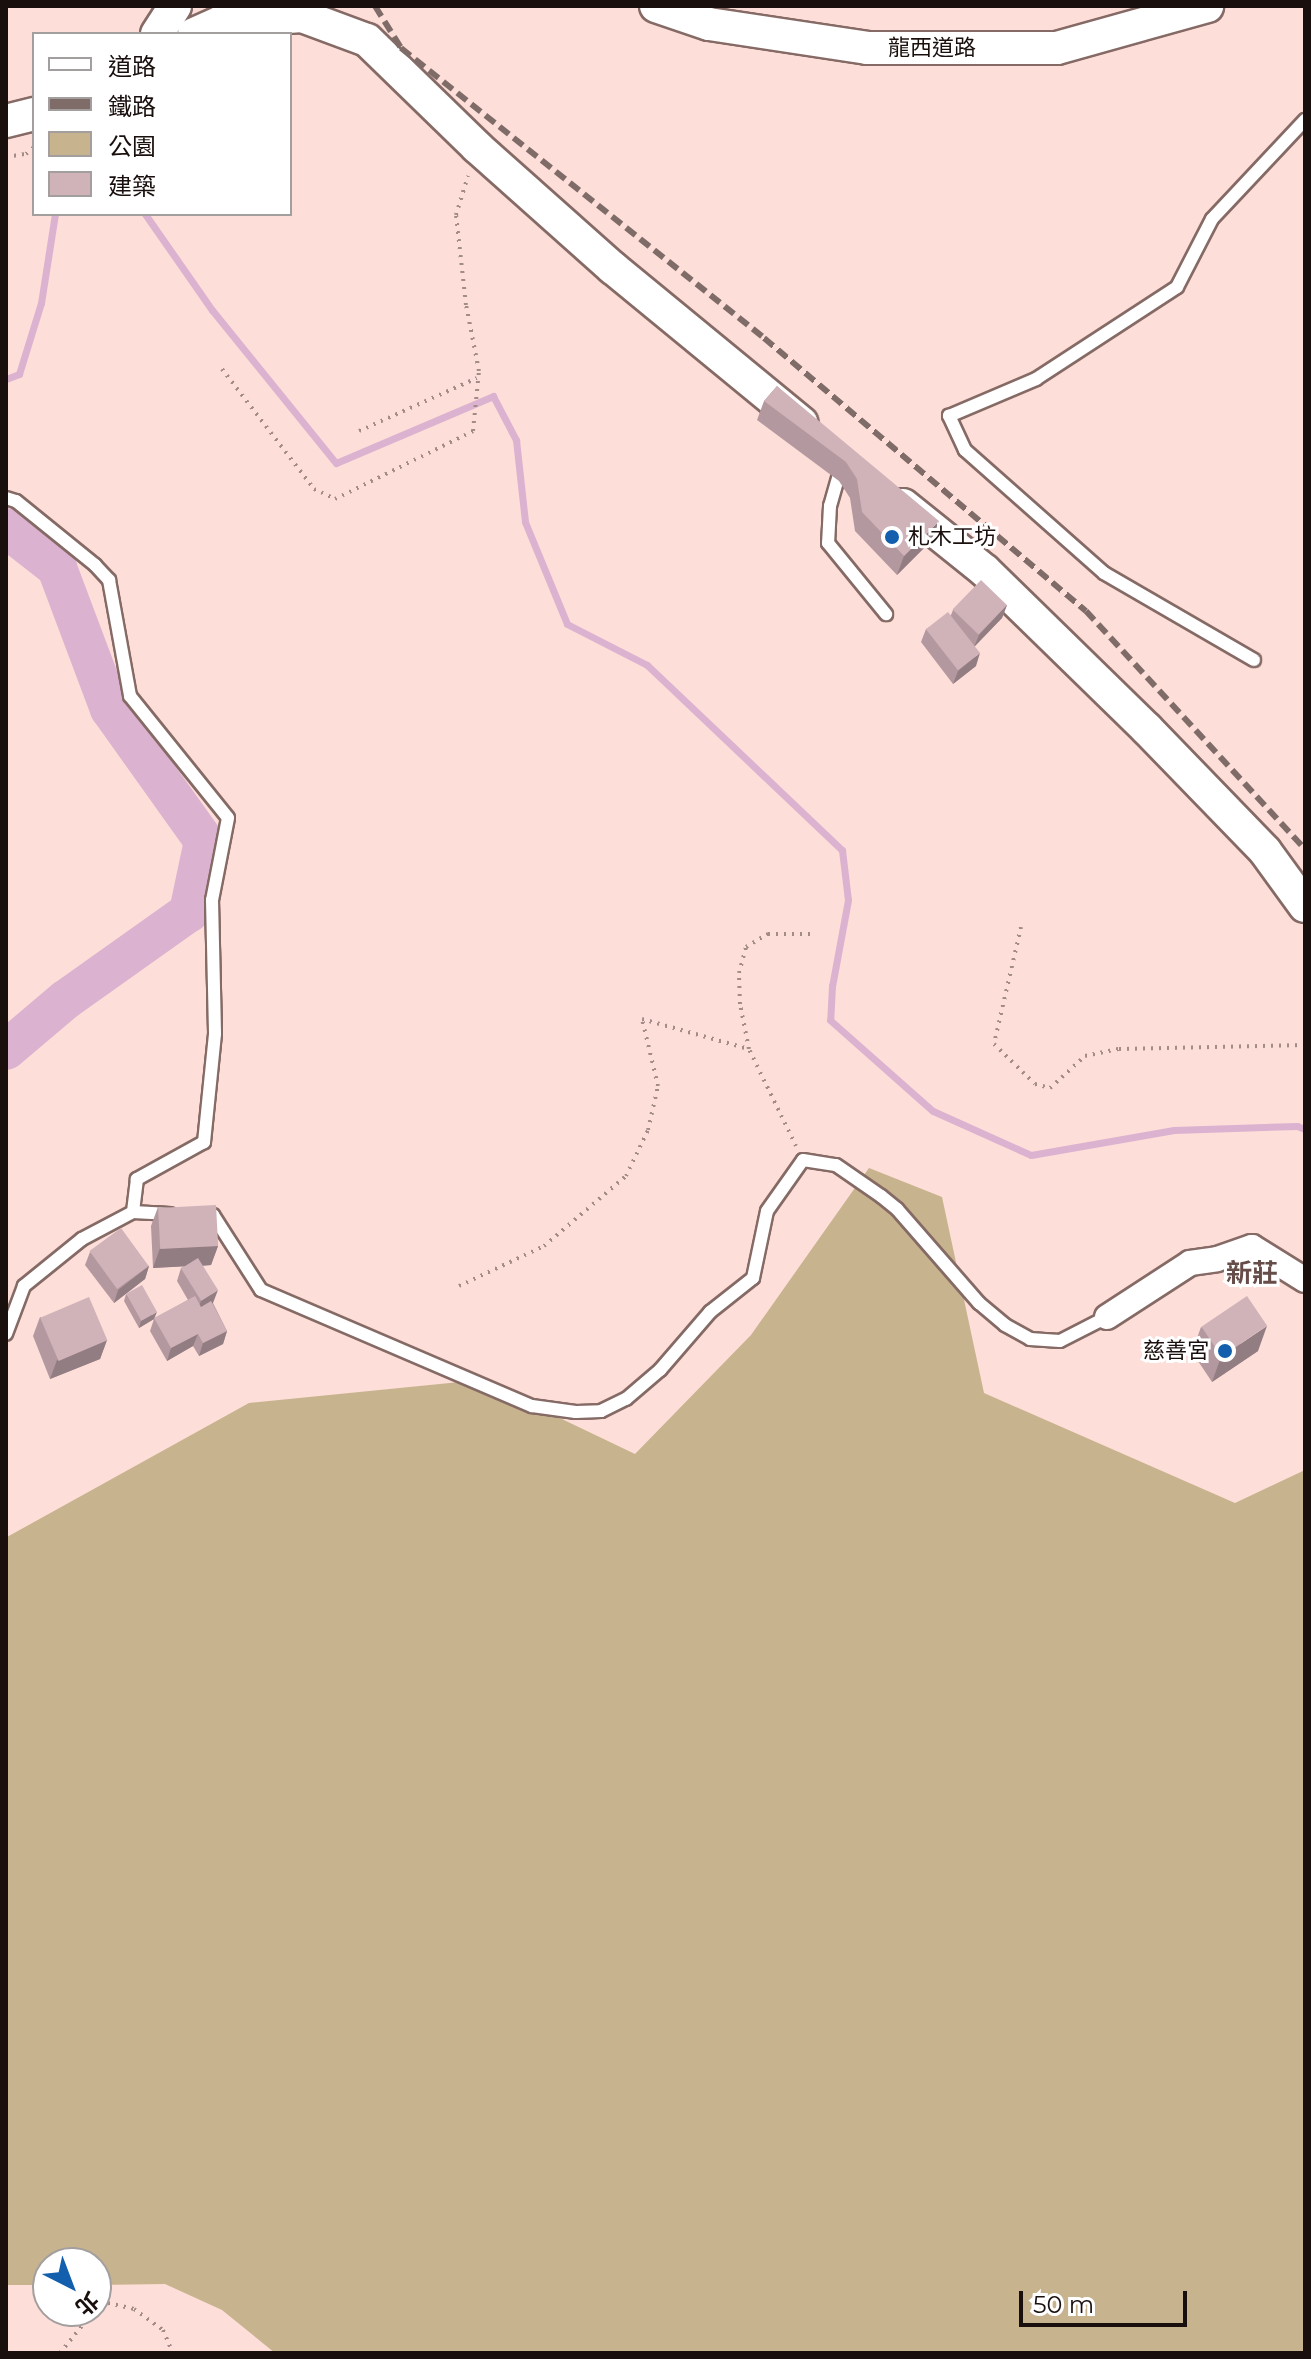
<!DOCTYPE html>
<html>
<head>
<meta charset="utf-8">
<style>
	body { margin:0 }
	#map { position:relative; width:1311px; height:2359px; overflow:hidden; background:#fdded8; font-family:Montserrat,"Noto Sans TC",sans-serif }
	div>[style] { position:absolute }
	.green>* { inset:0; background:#c7b38d }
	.stream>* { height:7px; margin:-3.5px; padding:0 3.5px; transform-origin:3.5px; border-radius:3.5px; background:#dcb2d1 }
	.river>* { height:40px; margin:-20px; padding:0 20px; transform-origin:20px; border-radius:20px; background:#dcb2d1 }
	.path>* { height:4px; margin-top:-2px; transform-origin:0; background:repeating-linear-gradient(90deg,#a38c88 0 2px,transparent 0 8px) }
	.roads { filter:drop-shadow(2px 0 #856a65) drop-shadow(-2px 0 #856a65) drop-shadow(0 2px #856a65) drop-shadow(0 -2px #856a65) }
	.lane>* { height:12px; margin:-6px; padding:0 6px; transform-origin:6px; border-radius:6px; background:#fff }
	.street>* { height:24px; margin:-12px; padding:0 12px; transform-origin:12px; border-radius:12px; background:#fff }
	.secondary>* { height:32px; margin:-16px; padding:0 16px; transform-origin:16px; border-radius:16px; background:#fff }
	.rail>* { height:6px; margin-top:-3px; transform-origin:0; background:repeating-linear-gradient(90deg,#7f6c68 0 12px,transparent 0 18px) }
	.wall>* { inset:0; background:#b3999f }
	.shaded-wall>* { inset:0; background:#927d82 }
	.building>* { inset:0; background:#d0b2b9; transform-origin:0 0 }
	.dots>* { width:22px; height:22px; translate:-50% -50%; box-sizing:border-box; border:4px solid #fff; border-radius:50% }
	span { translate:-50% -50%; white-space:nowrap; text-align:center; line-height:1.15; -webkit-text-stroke:6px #fff; paint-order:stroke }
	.street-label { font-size:22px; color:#190f0d }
	.poi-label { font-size:22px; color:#190f0d }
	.left { translate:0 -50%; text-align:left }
	.right { translate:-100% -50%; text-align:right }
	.quarter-label { font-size:26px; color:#674d49; font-weight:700 }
	.frame { position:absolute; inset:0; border:8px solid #190f0d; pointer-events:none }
	.legend { position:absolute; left:32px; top:32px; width:260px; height:184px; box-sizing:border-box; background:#fff; border:2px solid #a39f9e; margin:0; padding:10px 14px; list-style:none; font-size:24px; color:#190f0d }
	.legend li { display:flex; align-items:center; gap:16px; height:40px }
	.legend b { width:40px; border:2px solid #a39f9e }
	.north { position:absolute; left:32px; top:2247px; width:80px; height:80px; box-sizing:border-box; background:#fff; border:2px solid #a39f9e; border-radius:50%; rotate:138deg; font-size:22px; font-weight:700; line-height:32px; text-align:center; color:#190f0d }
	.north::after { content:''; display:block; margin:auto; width:28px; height:36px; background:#135ead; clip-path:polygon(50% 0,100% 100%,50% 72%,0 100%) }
	.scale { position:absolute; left:1019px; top:2291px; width:168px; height:36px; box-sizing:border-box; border:4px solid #190f0d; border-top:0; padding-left:10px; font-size:24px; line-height:28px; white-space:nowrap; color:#190f0d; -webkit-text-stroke:6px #fff; paint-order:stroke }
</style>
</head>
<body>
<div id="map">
	<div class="green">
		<div style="clip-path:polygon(869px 1168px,942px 1197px,984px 1393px,1235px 1503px,1305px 1470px,1305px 2353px,275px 2353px,222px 2310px,165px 2284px,96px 2285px,96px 2263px,48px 2263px,48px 2285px,6px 2285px,7px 1537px,249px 1403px,480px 1380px,635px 1454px,751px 1335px)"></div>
	</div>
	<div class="stream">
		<div style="left:145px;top:214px;width:117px;rotate:55.1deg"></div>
		<div style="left:212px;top:310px;width:197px;rotate:51deg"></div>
		<div style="left:336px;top:463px;width:171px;rotate:-23.1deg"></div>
		<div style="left:493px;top:396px;width:50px;rotate:62.4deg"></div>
		<div style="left:516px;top:440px;width:82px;rotate:83.7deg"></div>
		<div style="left:525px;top:522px;width:110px;rotate:67.6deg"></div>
		<div style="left:567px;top:624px;width:90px;rotate:27.1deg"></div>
		<div style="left:647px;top:665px;width:269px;rotate:43.5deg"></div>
		<div style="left:842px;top:850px;width:50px;rotate:83.2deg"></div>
		<div style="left:848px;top:900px;width:87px;rotate:100.5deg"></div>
		<div style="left:832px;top:986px;width:34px;rotate:93deg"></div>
		<div style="left:830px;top:1020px;width:137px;rotate:41.5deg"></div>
		<div style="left:933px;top:1111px;width:107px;rotate:24.2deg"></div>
		<div style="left:1031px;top:1155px;width:145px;rotate:-9.9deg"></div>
		<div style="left:1174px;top:1130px;width:123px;rotate:-1.9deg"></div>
		<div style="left:1297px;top:1126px;width:9px;rotate:21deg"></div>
		<div style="left:6px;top:379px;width:14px;rotate:-21deg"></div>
		<div style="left:19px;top:374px;width:74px;rotate:-72.8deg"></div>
		<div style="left:41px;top:303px;width:90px;rotate:-81.1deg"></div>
	</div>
	<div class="river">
		<div style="left:6px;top:528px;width:65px;rotate:38.1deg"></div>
		<div style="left:57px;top:568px;width:151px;rotate:69.4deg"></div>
		<div style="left:110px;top:709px;width:162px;rotate:54.5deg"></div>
		<div style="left:204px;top:841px;width:73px;rotate:101.9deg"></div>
		<div style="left:189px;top:912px;width:152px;rotate:144.6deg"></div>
		<div style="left:65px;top:1000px;width:77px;rotate:139.7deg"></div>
	</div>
	<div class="path">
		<div style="left:6px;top:157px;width:20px;rotate:-9deg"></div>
		<div style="left:26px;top:154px;width:11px;rotate:-41deg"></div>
		<div style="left:222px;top:369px;width:151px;rotate:52.5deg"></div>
		<div style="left:314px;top:489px;width:23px;rotate:25deg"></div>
		<div style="left:335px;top:499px;width:154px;rotate:-26.2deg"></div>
		<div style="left:473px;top:431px;width:60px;rotate:-84.3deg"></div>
		<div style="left:479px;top:371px;width:67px;rotate:-101.1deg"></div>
		<div style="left:466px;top:305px;width:91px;rotate:-96.3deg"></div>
		<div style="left:456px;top:215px;width:41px;rotate:-72.9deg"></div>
		<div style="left:359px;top:431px;width:129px;rotate:-24.2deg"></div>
		<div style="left:1021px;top:927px;width:120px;rotate:103deg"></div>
		<div style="left:994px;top:1044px;width:57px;rotate:44.3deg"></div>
		<div style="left:1035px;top:1084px;width:16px;rotate:15deg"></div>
		<div style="left:1050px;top:1088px;width:47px;rotate:-42.4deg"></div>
		<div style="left:1085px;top:1056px;width:35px;rotate:-12deg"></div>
		<div style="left:1119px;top:1049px;width:186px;rotate:-1.2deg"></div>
		<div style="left:796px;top:1146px;width:108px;rotate:-115.9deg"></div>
		<div style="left:749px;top:1049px;width:46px;rotate:-101.3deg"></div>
		<div style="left:740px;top:1004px;width:31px;rotate:-92deg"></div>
		<div style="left:739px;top:973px;width:27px;rotate:-75deg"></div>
		<div style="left:746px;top:947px;width:26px;rotate:-31deg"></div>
		<div style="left:768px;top:934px;width:48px"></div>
		<div style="left:459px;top:1286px;width:94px;rotate:-25.2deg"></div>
		<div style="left:544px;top:1246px;width:108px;rotate:-40.5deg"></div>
		<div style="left:626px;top:1176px;width:51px;rotate:-64.4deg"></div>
		<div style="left:648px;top:1130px;width:45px;rotate:-77.2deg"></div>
		<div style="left:658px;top:1086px;width:69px;rotate:-103.4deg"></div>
		<div style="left:642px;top:1019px;width:111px;rotate:15.7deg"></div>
		<div style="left:96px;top:2310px;width:14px;rotate:-30deg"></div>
		<div style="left:108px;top:2303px;width:27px;rotate:13deg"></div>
		<div style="left:134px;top:2309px;width:36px;rotate:36deg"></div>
		<div style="left:163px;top:2330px;width:25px;rotate:67deg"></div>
		<div style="left:60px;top:2353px;width:54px;rotate:-51deg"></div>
	</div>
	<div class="roads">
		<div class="lane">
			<div style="left:842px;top:464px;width:44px;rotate:105.9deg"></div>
			<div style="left:830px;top:506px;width:37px;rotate:93deg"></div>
			<div style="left:828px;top:543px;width:92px;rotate:50.8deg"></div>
			<div style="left:6px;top:498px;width:10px;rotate:17deg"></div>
			<div style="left:16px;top:501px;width:102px;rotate:39deg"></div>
			<div style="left:95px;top:565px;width:21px;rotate:47deg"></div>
			<div style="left:109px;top:580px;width:118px;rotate:79.7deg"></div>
			<div style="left:130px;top:696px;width:156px;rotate:51.2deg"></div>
			<div style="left:228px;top:818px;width:84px;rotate:101deg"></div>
			<div style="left:212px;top:900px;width:134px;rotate:88.7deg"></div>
			<div style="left:215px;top:1034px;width:109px;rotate:95.8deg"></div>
			<div style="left:204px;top:1142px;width:77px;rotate:151.1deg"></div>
			<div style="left:137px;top:1179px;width:33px;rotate:97deg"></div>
			<div style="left:133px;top:1212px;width:58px;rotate:152.1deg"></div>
			<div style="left:82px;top:1239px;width:75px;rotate:141deg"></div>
			<div style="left:24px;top:1286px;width:51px;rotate:110.6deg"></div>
			<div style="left:1254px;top:660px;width:173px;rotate:-149.9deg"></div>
			<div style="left:1104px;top:573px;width:186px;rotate:-138.5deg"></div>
			<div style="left:965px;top:450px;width:38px;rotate:-115deg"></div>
			<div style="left:949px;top:416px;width:95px;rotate:-23deg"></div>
			<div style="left:1036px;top:379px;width:168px;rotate:-33.1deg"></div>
			<div style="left:1177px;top:287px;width:76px;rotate:-62.8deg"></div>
			<div style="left:1212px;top:219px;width:136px;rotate:-46.8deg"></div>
			<div style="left:133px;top:1212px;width:37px;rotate:3deg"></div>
			<div style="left:204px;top:1215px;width:9px"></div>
			<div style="left:213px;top:1215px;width:89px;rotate:57.4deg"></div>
			<div style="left:261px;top:1290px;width:295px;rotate:23.2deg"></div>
			<div style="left:532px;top:1406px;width:44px;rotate:7.8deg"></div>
			<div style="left:576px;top:1412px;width:25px;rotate:-2deg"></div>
			<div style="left:601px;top:1411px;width:28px;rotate:-26deg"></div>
			<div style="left:626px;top:1399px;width:45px;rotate:-40.5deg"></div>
			<div style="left:660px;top:1370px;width:77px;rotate:-49.2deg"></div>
			<div style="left:710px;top:1312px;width:55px;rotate:-38.3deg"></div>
			<div style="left:753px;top:1278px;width:68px;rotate:-78.2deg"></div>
			<div style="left:767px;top:1211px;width:62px;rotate:-54.8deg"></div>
			<div style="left:803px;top:1160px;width:33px;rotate:9deg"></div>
			<div style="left:836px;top:1165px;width:55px;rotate:34.6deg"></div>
			<div style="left:881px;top:1196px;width:21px;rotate:39deg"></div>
			<div style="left:897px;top:1209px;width:125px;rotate:48.9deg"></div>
			<div style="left:979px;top:1303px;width:34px;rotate:40deg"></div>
			<div style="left:1005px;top:1325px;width:29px;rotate:29deg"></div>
			<div style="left:1030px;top:1339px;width:30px;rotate:4deg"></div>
			<div style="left:1060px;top:1341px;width:53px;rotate:-27.1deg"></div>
		</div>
		<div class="street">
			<div style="left:1107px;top:1317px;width:99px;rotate:-33deg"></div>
			<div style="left:1190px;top:1263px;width:27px;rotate:-8deg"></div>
			<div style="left:1217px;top:1259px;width:37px;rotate:-19deg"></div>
			<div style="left:1252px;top:1247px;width:62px;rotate:31.9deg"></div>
		</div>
		<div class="secondary">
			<div style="left:656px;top:6px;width:56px;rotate:18.8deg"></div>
			<div style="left:709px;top:24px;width:160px;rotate:8.6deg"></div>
			<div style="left:867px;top:48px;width:190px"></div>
			<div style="left:1057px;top:48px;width:156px;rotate:-15.6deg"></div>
			<div style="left:157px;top:34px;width:33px;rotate:-57deg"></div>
			<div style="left:194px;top:34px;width:30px;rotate:-24deg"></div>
			<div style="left:221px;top:22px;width:81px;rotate:-4.2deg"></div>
			<div style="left:302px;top:16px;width:69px;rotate:20.3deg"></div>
			<div style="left:367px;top:40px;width:153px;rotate:44.2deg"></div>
			<div style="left:477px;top:147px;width:182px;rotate:41.7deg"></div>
			<div style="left:613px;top:268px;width:244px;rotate:39.4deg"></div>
			<div style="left:6px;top:121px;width:29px;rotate:-14deg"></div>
			<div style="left:903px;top:505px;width:105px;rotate:38.8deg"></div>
			<div style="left:985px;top:571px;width:225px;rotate:44.3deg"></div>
			<div style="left:1146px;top:728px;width:171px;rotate:45.9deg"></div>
			<div style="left:1265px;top:851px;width:68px;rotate:54deg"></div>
		</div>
	</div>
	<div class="rail">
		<div style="left:375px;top:6px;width:49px;rotate:58.2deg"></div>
		<div style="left:401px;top:48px;width:465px;rotate:38.6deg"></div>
		<div style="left:764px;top:338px;width:422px;rotate:40.3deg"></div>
		<div style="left:1086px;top:611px;width:323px;rotate:47.4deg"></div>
	</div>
	<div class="wall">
		<div style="clip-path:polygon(777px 386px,932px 540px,897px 575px,855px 531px,850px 498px,839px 481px,757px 420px,764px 401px)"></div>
		<div style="clip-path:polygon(1007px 605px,1002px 618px,975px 646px,976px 666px,953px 684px,921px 642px,926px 629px,951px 615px,953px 610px)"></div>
		<div style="clip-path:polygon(158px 1207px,218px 1246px,211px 1265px,203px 1266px,213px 1303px,227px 1331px,223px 1344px,199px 1356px,193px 1346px,167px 1361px,150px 1331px,154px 1319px,139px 1328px,124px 1301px,126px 1294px,155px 1318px,188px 1300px,177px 1281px,181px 1268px,185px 1266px,153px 1268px,151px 1226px)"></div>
		<div style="clip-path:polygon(90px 1252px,149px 1266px,145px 1279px,114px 1303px,85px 1265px)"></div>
		<div style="clip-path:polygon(40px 1317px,107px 1340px,100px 1359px,50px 1379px,33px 1336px)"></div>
		<div style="clip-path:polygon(1201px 1327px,1258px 1351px,1212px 1382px,1192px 1352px)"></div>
	</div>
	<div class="shaded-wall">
		<div style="clip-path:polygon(939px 521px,932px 540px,897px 575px,904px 556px)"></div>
		<div style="clip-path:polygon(1007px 605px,1002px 618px,974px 647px,979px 635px)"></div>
		<div style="clip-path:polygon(980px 653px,976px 666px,953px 684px,958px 671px)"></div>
		<div style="clip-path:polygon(218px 1246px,211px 1265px,153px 1268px,160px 1248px)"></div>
		<div style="clip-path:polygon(149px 1266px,145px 1279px,114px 1303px,118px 1290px)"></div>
		<div style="clip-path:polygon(218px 1290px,213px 1303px,196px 1313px,201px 1301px)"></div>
		<div style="clip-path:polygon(157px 1312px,154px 1319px,139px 1328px,141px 1321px)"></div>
		<div style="clip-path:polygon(1267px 1326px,1258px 1351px,1212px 1382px,1221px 1357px)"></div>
		<div style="clip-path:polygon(227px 1331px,223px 1344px,199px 1356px,203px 1343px)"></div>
		<div style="clip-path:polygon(198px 1334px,193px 1346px,167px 1361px,171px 1348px)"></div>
		<div style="clip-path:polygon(107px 1340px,100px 1359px,50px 1379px,57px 1360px)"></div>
	</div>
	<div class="building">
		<div style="clip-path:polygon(777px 386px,939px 521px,904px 556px,862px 512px,857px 479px,846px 462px,764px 401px)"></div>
		<div style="left:981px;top:580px;width:36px;height:41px;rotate:44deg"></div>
		<div style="left:948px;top:612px;width:52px;height:28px;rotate:52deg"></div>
		<div style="left:216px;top:1205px;width:41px;height:58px;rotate:87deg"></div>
		<div style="left:121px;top:1228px;width:47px;height:39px;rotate:54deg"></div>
		<div style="left:198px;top:1258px;width:38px;height:20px;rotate:58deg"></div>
		<div style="left:142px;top:1285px;width:31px;height:18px;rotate:61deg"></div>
		<div style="clip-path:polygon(195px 1296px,201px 1307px,211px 1301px,227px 1331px,203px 1343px,198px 1334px,171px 1348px,154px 1318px)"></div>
		<div style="left:1247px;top:1296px;width:36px;height:55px;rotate:56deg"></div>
		<div style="left:89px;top:1297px;width:47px;height:53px;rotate:67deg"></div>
	</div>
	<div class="dots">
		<div style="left:892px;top:537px;background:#135ead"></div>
		<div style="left:1225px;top:1351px;background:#135ead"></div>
	</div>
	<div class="street-label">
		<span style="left:932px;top:48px">龍西道路</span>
	</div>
	<div class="poi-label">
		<span class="left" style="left:908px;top:537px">札木工坊</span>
		<span class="right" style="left:1209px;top:1351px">慈善宮</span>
	</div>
	<div class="quarter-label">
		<span style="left:1252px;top:1274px">新莊</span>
	</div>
	<div class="frame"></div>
	<ul class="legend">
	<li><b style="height:10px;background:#fff"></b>道路</li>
	<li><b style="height:10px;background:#7f6c68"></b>鐵路</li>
	<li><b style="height:22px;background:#c7b38d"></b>公園</li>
	<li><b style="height:22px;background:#d0b2b9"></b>建築</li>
	</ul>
	<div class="north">北</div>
	<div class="scale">50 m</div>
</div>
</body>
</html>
